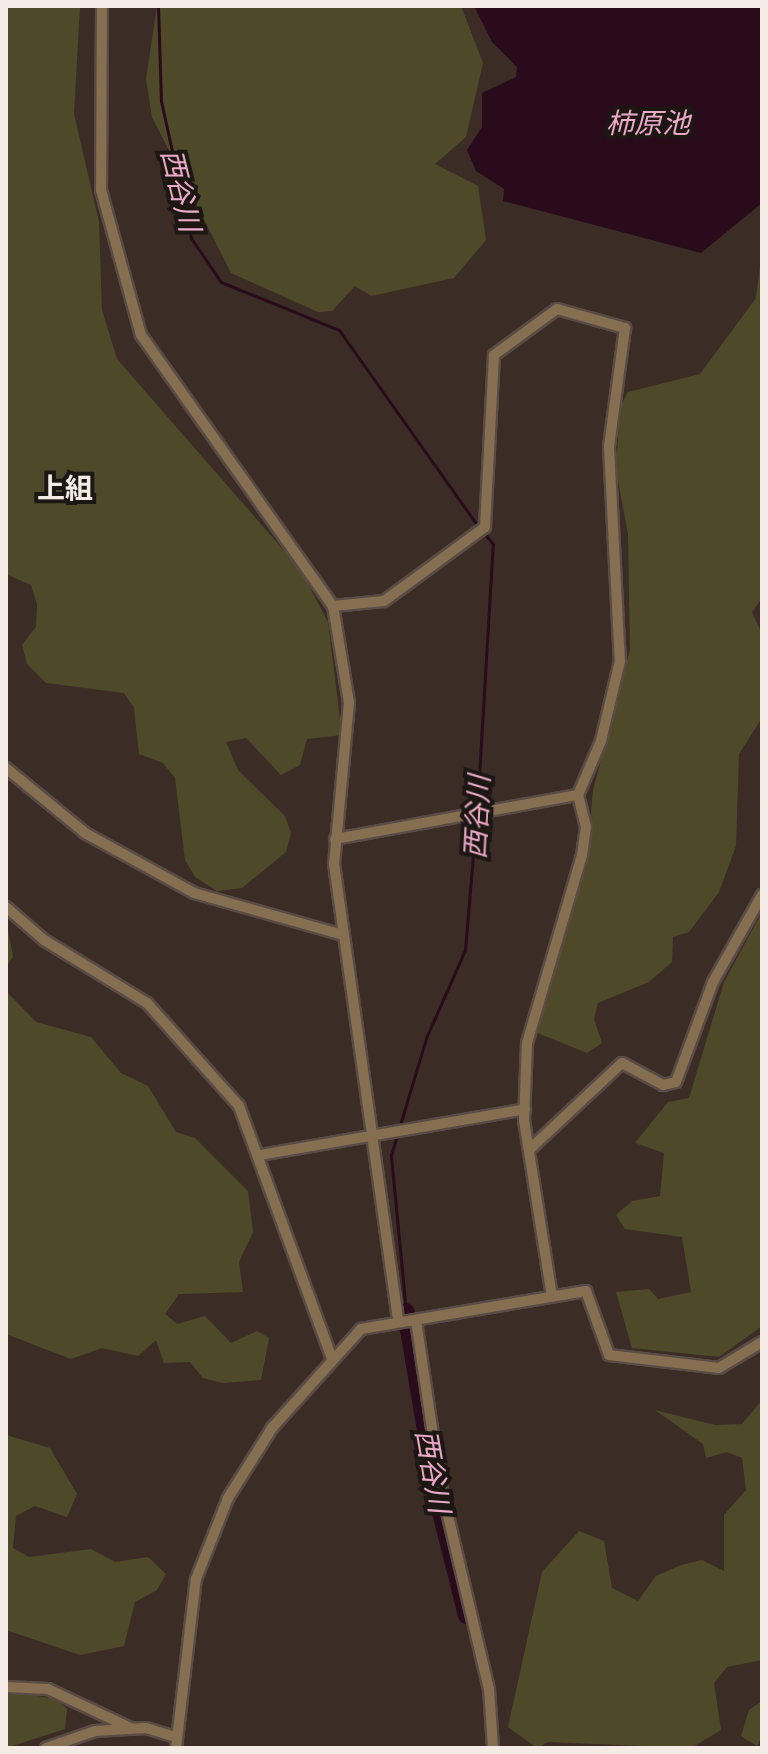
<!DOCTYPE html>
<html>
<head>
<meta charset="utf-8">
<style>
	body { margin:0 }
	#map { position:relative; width:768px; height:1754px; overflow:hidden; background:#3b2d26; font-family:"Exo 2","Noto Sans JP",sans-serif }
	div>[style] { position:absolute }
	.green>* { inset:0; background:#4e4a29 }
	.water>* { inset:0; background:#2a0b1b }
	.stream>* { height:3px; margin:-1.5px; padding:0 1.5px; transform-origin:1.5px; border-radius:1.5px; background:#2a0b1b }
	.river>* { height:18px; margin:-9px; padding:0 9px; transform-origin:9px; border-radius:9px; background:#2a0b1b }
	.roads { filter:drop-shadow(2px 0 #594b45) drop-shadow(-2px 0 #594b45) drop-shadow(0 2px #594b45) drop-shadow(0 -2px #594b45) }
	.street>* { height:10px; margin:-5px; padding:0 5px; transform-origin:5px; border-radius:5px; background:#856f50 }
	span { translate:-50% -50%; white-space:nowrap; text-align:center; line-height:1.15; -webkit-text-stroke:8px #1d1714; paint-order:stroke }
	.water-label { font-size:28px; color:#ecaac8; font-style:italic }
	.neighbourhood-label { font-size:28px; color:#f4eae6; font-weight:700 }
	.frame { position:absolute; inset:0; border:8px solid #f4eae6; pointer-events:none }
</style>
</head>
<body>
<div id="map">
	<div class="green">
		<div style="clip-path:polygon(6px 6px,80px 6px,74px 114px,99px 222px,102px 310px,117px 359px,300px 569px,328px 622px,342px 735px,307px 739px,300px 765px,281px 775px,246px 738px,226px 742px,238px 770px,285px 816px,291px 833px,286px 852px,242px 888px,217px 891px,195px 877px,185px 860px,175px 778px,163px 763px,139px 754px,134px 708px,124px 693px,46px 683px,27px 664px,22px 645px,36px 627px,37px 604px,31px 585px,6px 574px)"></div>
		<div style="clip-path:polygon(157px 6px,461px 6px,483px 63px,466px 137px,435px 164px,478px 186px,486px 240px,454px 278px,371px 296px,355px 286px,332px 311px,318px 312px,231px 273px,152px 117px,146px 79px)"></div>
		<div style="clip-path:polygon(762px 249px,762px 598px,752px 612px,762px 634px,762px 718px,739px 754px,736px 846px,719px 892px,689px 932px,673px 937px,672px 962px,649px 982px,598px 1003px,594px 1019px,602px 1043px,587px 1053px,535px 1032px,586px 868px,593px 790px,630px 650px,628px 534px,616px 470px,620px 407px,628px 392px,700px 374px,756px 298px)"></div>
		<div style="clip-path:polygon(762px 912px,762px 1326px,719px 1357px,632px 1348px,616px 1292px,649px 1289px,658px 1299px,691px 1292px,682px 1237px,625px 1229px,616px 1215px,632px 1201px,660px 1196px,664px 1153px,635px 1143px,668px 1102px,689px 1098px,724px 982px)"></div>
		<div style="clip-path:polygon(6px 919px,13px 957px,6px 967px)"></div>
		<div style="clip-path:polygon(6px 991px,36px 1022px,91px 1037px,121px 1073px,148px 1086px,176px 1132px,195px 1138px,248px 1191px,253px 1232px,239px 1262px,243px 1292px,179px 1294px,165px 1314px,177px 1324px,205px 1316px,231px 1343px,257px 1331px,269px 1338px,261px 1380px,223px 1383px,203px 1378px,190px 1362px,164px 1363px,156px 1340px,138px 1356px,102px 1348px,71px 1359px,6px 1334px)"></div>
		<div style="clip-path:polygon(762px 1400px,762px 1660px,727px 1667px,714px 1683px,721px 1730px,691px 1748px,548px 1742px,537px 1748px,508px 1727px,542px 1572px,579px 1531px,604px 1541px,612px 1588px,638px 1601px,656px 1576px,681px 1565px,702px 1560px,724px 1571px,724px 1515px,746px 1490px,742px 1458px,727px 1452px,706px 1458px,703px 1444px,655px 1410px,715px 1425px,742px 1424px)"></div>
		<div style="clip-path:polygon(6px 1435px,50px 1448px,77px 1494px,67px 1517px,35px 1506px,16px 1516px,13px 1548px,29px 1557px,91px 1549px,115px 1562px,148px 1557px,166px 1574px,157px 1590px,135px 1602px,124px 1646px,80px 1655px,6px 1630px)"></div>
		<div style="clip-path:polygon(6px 1691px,56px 1699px,67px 1709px,65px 1729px,6px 1748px)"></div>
		<div style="clip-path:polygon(762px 1701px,762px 1736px,757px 1746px,741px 1736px,749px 1710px)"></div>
	</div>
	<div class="water">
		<div style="clip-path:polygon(474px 6px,762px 6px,762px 203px,701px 253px,503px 201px,504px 189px,476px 171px,467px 150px,482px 127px,482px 93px,516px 77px,517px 67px,492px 42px)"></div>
	</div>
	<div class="stream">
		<div style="left:158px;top:6px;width:95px;rotate:88.2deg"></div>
		<div style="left:161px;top:101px;width:140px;rotate:77.6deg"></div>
		<div style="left:191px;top:238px;width:53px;rotate:55.7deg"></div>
		<div style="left:221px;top:282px;width:127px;rotate:22.1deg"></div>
		<div style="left:339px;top:330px;width:242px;rotate:54.7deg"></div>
		<div style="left:477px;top:810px;width:266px;rotate:-86.6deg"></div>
		<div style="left:493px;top:544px;width:14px;rotate:-129deg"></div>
		<div style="left:406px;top:1312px;width:158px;rotate:-95.5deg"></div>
		<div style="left:391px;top:1155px;width:122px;rotate:-73.3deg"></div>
		<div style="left:426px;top:1038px;width:96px;rotate:-66.1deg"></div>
		<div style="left:465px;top:950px;width:132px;rotate:-85.2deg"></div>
	</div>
	<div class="river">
		<div style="left:406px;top:1312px;width:187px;rotate:80.4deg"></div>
		<div style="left:437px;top:1496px;width:123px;rotate:75.9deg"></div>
	</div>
	<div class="roads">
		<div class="street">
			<div style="left:102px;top:6px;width:184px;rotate:90.3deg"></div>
			<div style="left:101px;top:190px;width:150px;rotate:74.6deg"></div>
			<div style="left:141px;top:335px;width:332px;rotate:54.7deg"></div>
			<div style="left:333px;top:606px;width:98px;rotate:80.6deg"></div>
			<div style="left:349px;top:703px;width:162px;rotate:95.3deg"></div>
			<div style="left:334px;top:864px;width:458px;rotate:82deg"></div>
			<div style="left:333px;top:606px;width:51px;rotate:-5.6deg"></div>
			<div style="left:384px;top:601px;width:125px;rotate:-36.2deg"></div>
			<div style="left:485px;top:527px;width:172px;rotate:-87deg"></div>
			<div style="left:494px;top:355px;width:78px;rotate:-36.1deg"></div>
			<div style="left:557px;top:309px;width:71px;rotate:15.6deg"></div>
			<div style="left:625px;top:328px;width:120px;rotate:97.7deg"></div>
			<div style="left:609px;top:447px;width:214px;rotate:87.1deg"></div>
			<div style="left:620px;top:661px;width:82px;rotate:103.4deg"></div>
			<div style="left:601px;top:741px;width:59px;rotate:113.1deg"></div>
			<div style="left:578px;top:795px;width:33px;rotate:76deg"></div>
			<div style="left:586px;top:827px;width:28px;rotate:98deg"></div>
			<div style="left:582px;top:855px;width:196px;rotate:106.3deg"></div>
			<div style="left:527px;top:1043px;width:77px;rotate:92.2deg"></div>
			<div style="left:524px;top:1120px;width:179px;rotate:81deg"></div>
			<div style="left:6px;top:768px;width:102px;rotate:39.4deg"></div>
			<div style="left:85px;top:833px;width:124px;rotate:28.8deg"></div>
			<div style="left:194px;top:893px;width:155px;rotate:15.7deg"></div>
			<div style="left:335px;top:839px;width:247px;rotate:-10.3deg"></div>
			<div style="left:6px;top:907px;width:50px;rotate:41deg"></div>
			<div style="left:44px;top:940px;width:121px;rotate:31.5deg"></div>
			<div style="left:147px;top:1003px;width:138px;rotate:48.2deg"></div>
			<div style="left:239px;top:1106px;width:266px;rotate:69.8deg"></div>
			<div style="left:530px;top:1149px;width:126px;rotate:-43.1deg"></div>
			<div style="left:622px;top:1063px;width:47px;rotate:28.2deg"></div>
			<div style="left:663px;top:1085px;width:13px;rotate:-13deg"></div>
			<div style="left:676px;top:1082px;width:107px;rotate:-69.7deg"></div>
			<div style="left:713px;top:982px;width:100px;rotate:-60.6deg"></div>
			<div style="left:260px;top:1155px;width:269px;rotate:-9.8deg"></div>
			<div style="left:416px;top:1321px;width:163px;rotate:81.5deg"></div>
			<div style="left:440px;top:1482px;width:213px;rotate:76.7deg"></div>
			<div style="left:489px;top:1689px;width:59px;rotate:86.1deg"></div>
			<div style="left:6px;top:1687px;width:42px;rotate:2.7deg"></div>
			<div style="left:48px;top:1689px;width:92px;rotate:25.2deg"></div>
			<div style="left:46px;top:1748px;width:52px;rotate:-19.1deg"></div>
			<div style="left:95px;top:1731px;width:51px;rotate:-3.4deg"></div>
			<div style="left:146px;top:1728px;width:31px;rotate:17deg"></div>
			<div style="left:176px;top:1748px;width:170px;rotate:-83.3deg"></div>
			<div style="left:196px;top:1579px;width:87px;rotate:-68.4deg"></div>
			<div style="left:228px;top:1498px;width:83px;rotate:-57.8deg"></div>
			<div style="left:272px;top:1428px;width:133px;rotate:-48deg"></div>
			<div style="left:361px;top:1329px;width:228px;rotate:-9.6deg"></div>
			<div style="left:586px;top:1291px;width:68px;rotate:70.2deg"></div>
			<div style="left:609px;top:1355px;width:111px;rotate:6.7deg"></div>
			<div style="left:719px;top:1368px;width:50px;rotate:-31.2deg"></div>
		</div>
	</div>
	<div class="water-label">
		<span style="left:648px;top:122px">柿原池</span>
		<span style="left:182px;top:190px;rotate:76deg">西谷川</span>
		<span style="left:476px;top:817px;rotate:-87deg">西谷川</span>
		<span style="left:434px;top:1471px;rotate:80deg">西谷川</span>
	</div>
	<div class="neighbourhood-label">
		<span style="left:65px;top:487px">上組</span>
	</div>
	<div class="frame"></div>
</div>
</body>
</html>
